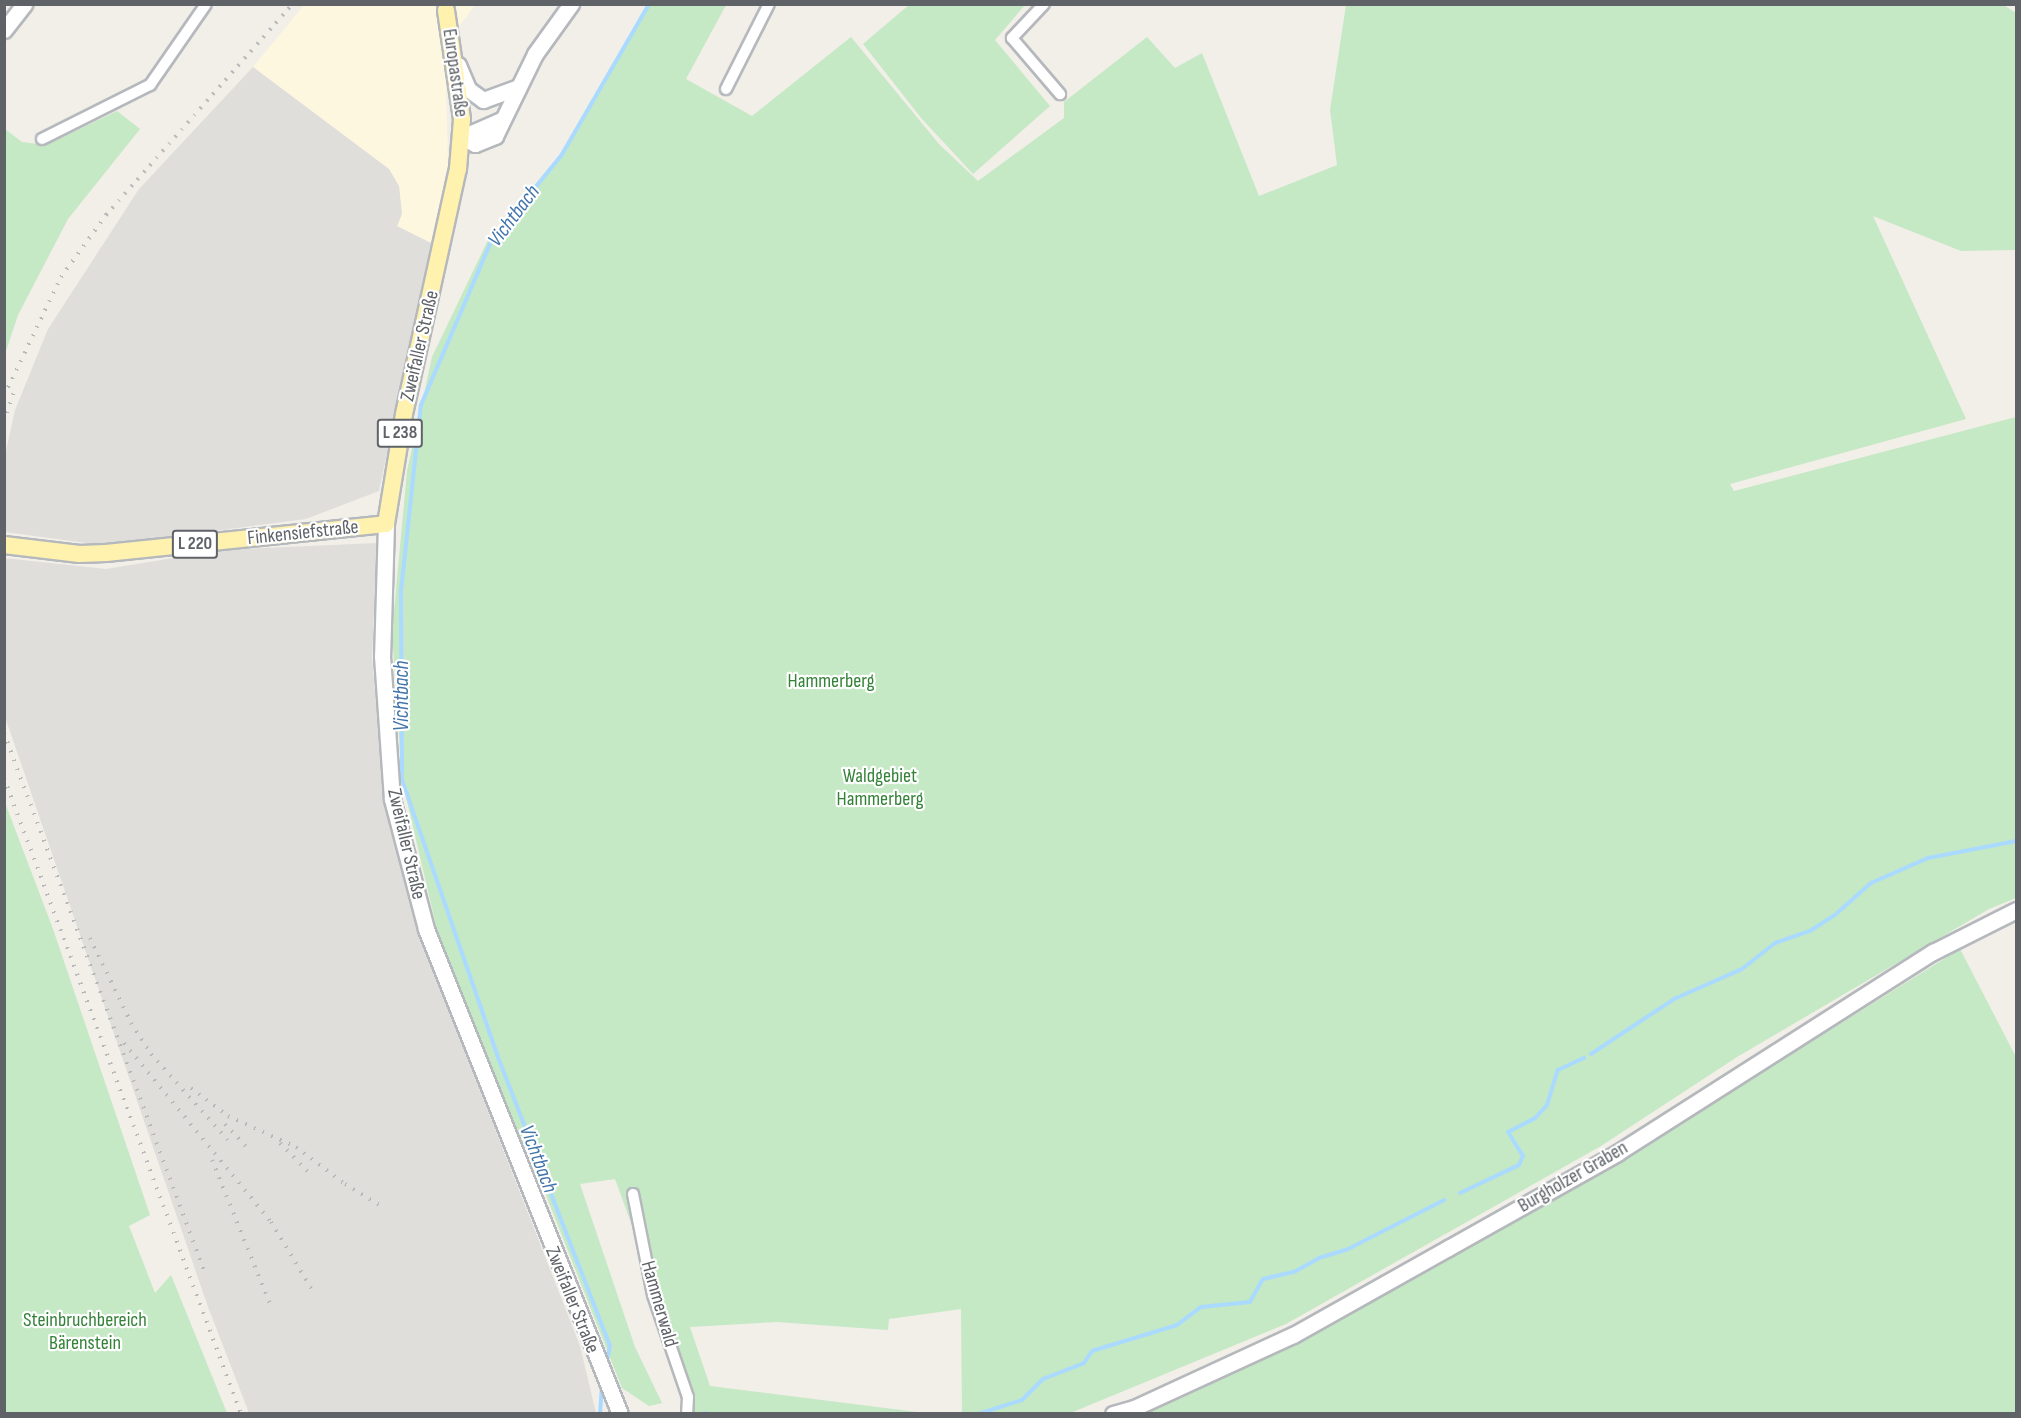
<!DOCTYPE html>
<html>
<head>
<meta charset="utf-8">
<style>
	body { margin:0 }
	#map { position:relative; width:2021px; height:1418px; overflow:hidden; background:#f1efe8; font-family:"Sofia Sans Condensed",sans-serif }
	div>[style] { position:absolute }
	.commercial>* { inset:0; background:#fef7e0 }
	.industrial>* { inset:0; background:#e0deda }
	.green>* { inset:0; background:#c5e8c5 }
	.stream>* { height:4px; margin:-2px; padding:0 2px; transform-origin:2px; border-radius:2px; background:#aadaff }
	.roads { filter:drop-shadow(2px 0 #b5b8bc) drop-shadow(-2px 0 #b5b8bc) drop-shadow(0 2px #b5b8bc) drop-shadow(0 -2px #b5b8bc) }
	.street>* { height:10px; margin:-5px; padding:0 5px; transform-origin:5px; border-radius:5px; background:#fff }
	.secondary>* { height:15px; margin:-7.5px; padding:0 7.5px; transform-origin:7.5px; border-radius:7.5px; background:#fff }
	.primary>* { height:16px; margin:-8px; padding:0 8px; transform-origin:8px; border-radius:8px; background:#fff2af }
	.rail>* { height:4px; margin-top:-2px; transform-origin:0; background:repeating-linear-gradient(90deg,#b6b7b8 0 1.5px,transparent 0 9.5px) }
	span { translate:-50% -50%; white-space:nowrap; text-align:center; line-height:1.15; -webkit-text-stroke:4.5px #fff; paint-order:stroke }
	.shield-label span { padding:2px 4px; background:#fff; border:2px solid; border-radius:4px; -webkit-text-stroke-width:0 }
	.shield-label { font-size:18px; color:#5f6368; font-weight:700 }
	.street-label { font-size:20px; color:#5f6368 }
	.park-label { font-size:20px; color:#348238 }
	.water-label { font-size:21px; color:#4174aa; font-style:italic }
	.frame { position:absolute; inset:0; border:6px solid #5f6368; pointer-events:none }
</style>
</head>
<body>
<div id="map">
	<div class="commercial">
		<div style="clip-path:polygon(304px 5px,475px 5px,445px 46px,448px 166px,431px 243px,397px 226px,402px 214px,399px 186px,389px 169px,253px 67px)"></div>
	</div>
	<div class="industrial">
		<div style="clip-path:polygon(253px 67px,389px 169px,399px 186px,402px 214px,397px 226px,431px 243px,379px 491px,306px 519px,162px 538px,94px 544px,5px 532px,5px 455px,15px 410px,48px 329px,139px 189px)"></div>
		<div style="clip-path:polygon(377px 543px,372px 658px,385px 800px,433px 970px,580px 1346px,596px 1413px,249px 1413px,208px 1307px,5px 717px,4px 558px,106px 569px,222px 550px)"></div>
	</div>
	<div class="green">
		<div style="clip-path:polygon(910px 4px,1025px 5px,995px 40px,1050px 106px,973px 174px,922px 119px,863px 44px)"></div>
		<div style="clip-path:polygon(2002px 4px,2016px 13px,2016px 250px,1961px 251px,1873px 216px,1966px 419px,1730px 484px,1734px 491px,2016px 417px,2016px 898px,1989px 909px,1737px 1057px,1601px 1146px,1286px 1324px,1068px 1414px,962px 1413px,961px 1309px,889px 1319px,888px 1330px,777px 1322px,690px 1327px,710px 1386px,925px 1413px,693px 1413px,648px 1260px,645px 1261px,615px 1179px,580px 1184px,635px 1347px,662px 1403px,649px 1406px,622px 1388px,527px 1147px,522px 1149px,438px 934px,402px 780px,392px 633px,407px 471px,432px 357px,488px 240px,559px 156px,647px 5px,726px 5px,686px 79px,752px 116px,851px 37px,939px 144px,978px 181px,1064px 118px,1064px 102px,1147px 37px,1175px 68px,1202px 53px,1259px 196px,1337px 165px,1330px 110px,1346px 5px)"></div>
		<div style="clip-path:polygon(117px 111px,140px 129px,68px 219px,18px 315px,5px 354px,5px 129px,22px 142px,46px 145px)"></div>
		<div style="clip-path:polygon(4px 800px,53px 929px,150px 1215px,129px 1226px,155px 1293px,171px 1275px,227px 1413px,5px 1413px)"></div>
		<div style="clip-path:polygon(1960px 949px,2016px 1057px,2016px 1413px,1142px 1413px,1296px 1342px,1600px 1173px)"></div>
	</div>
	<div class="stream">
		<div style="left:1591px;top:1054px;width:100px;rotate:-33.5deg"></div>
		<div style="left:1674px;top:999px;width:74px;rotate:-23.8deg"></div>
		<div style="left:1742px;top:969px;width:42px;rotate:-38.2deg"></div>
		<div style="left:1775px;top:943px;width:37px;rotate:-19deg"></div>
		<div style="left:1810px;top:931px;width:31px;rotate:-33deg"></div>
		<div style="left:1836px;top:914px;width:47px;rotate:-41.5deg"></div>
		<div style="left:1871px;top:883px;width:62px;rotate:-23.7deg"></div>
		<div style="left:1928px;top:858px;width:90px;rotate:-10.9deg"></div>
		<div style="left:1460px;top:1193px;width:65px;rotate:-25.4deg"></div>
		<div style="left:1519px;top:1165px;width:10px;rotate:-66deg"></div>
		<div style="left:1523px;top:1156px;width:28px;rotate:-122deg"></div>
		<div style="left:1508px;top:1132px;width:30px;rotate:-27deg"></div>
		<div style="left:1535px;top:1118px;width:18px;rotate:-47deg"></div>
		<div style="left:1547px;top:1105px;width:37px;rotate:-73deg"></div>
		<div style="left:1558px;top:1070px;width:29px;rotate:-25deg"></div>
		<div style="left:606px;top:1366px;width:20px;rotate:-79deg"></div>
		<div style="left:610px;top:1346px;width:310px;rotate:-111.2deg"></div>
		<div style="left:498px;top:1057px;width:293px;rotate:-109.1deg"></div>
		<div style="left:402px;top:780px;width:189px;rotate:-90.3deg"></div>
		<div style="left:401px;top:591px;width:187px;rotate:-83.9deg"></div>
		<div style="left:421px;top:405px;width:177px;rotate:-66.8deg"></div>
		<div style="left:491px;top:242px;width:111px;rotate:-50.9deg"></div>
		<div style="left:561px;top:156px;width:176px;rotate:-59.9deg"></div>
		<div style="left:704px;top:1413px;width:5px;rotate:11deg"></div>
		<div style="left:600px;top:1414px;width:29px;rotate:-86deg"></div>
		<div style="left:978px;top:1414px;width:46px;rotate:-17.7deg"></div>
		<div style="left:1022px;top:1400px;width:30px;rotate:-45deg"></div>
		<div style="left:1043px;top:1379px;width:44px;rotate:-21.3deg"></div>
		<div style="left:1084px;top:1363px;width:14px;rotate:-56deg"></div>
		<div style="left:1092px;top:1351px;width:89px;rotate:-17deg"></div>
		<div style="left:1177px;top:1325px;width:30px;rotate:-37deg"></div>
		<div style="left:1201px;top:1307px;width:49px;rotate:-5.8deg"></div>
		<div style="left:1250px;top:1302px;width:26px;rotate:-61deg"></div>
		<div style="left:1263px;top:1279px;width:32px;rotate:-13deg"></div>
		<div style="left:1294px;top:1272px;width:29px;rotate:-29deg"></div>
		<div style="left:1319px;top:1258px;width:30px;rotate:-17deg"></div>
		<div style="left:1348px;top:1249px;width:108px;rotate:-27deg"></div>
	</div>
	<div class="roads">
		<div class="street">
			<div style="left:1044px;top:4px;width:47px;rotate:133.3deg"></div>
			<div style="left:1012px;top:38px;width:74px;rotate:49.4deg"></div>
			<div style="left:726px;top:89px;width:95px;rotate:-63.2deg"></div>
			<div style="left:42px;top:139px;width:121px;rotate:-26.6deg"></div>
			<div style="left:150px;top:85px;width:98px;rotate:-55.3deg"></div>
			<div style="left:633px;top:1194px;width:103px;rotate:78.8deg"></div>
			<div style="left:653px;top:1295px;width:108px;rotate:71.1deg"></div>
			<div style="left:688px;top:1397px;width:17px;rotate:93deg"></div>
		</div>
		<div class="secondary">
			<div style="left:4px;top:30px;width:33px;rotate:-52deg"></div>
			<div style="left:458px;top:65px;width:26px;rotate:67deg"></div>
			<div style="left:468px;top:89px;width:19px;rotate:36deg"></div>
			<div style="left:483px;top:100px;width:37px;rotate:-20deg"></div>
			<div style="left:462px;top:137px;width:15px;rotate:28deg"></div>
			<div style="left:475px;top:144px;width:22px;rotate:-22deg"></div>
			<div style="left:495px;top:136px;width:91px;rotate:-64deg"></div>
			<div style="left:535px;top:54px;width:62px;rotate:-54.2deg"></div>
			<div style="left:462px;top:137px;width:43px;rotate:-23.6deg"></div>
			<div style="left:386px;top:524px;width:132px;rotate:91.7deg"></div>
			<div style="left:382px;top:656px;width:143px;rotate:86deg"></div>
			<div style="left:392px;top:799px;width:134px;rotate:75.3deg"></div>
			<div style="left:426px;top:929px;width:522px;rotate:68.2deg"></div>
			<div style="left:1113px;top:1414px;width:22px;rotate:-16deg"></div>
			<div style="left:1134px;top:1408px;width:175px;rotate:-24.7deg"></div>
			<div style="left:1293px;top:1335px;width:178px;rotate:-29.3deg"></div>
			<div style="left:1448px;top:1248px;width:194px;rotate:-29.3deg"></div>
			<div style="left:1617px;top:1153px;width:375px;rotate:-32.5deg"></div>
			<div style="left:1933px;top:952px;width:93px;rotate:-26.8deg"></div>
		</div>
		<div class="primary">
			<div style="left:4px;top:545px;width:76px;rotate:6.8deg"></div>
			<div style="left:79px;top:554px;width:27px;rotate:-2deg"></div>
			<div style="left:106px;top:553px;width:281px;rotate:-5.9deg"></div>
			<div style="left:386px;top:524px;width:111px;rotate:-80.7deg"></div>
			<div style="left:404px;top:414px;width:251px;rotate:-77.6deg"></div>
			<div style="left:458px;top:169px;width:50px;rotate:-85.4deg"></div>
			<div style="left:462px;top:119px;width:110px;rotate:-98.4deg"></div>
		</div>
	</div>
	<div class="rail">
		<div style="left:4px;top:396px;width:132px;rotate:-64.4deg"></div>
		<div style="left:61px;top:277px;width:77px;rotate:-54deg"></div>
		<div style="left:106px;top:215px;width:282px;rotate:-48.5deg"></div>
		<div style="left:4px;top:422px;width:36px;rotate:-72deg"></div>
		<div style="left:4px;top:733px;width:576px;rotate:69.58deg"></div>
		<div style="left:4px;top:778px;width:679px;rotate:69.56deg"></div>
		<div style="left:90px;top:938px;width:94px;rotate:64.2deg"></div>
		<div style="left:131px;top:1023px;width:37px;rotate:57deg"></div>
		<div style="left:151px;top:1054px;width:115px;rotate:48.2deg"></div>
		<div style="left:124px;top:1043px;width:232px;rotate:50.6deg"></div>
		<div style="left:271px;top:1222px;width:81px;rotate:58.7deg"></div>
		<div style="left:191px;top:1088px;width:46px;rotate:37.1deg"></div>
		<div style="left:228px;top:1116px;width:75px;rotate:24.5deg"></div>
		<div style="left:296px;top:1147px;width:61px;rotate:37.1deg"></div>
		<div style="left:345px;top:1184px;width:42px;rotate:31.4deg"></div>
		<div style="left:225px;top:1124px;width:33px;rotate:47deg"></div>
		<div style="left:280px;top:1143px;width:45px;rotate:45.9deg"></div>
		<div style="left:212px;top:1160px;width:158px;rotate:68.1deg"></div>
	</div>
	<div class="shield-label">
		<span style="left:400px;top:433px">L 238</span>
		<span style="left:195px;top:544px">L 220</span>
	</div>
	<div class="street-label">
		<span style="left:455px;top:73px;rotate:82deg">Europastraße</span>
		<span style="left:420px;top:346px;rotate:-77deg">Zweifaller Straße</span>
		<span style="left:303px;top:533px;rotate:-6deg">Finkensiefstraße</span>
		<span style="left:406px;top:844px;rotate:77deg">Zweifaller Straße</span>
		<span style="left:1573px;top:1177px;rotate:-30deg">Burgholzer Graben</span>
		<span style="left:572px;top:1300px;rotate:68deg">Zweifaller Straße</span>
		<span style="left:659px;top:1304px;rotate:74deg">Hammerwald</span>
	</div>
	<div class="park-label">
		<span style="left:831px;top:681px">Hammerberg</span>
		<span style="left:880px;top:788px">Waldgebiet<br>Hammerberg</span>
		<span style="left:85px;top:1332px">Steinbruchbereich<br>Bärenstein</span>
	</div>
	<div class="water-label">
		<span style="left:514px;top:216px;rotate:-53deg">Vichtbach</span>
		<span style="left:402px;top:696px;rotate:-90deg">Vichtbach</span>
		<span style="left:538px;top:1159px;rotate:69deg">Vichtbach</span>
	</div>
	<div class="frame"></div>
</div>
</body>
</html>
